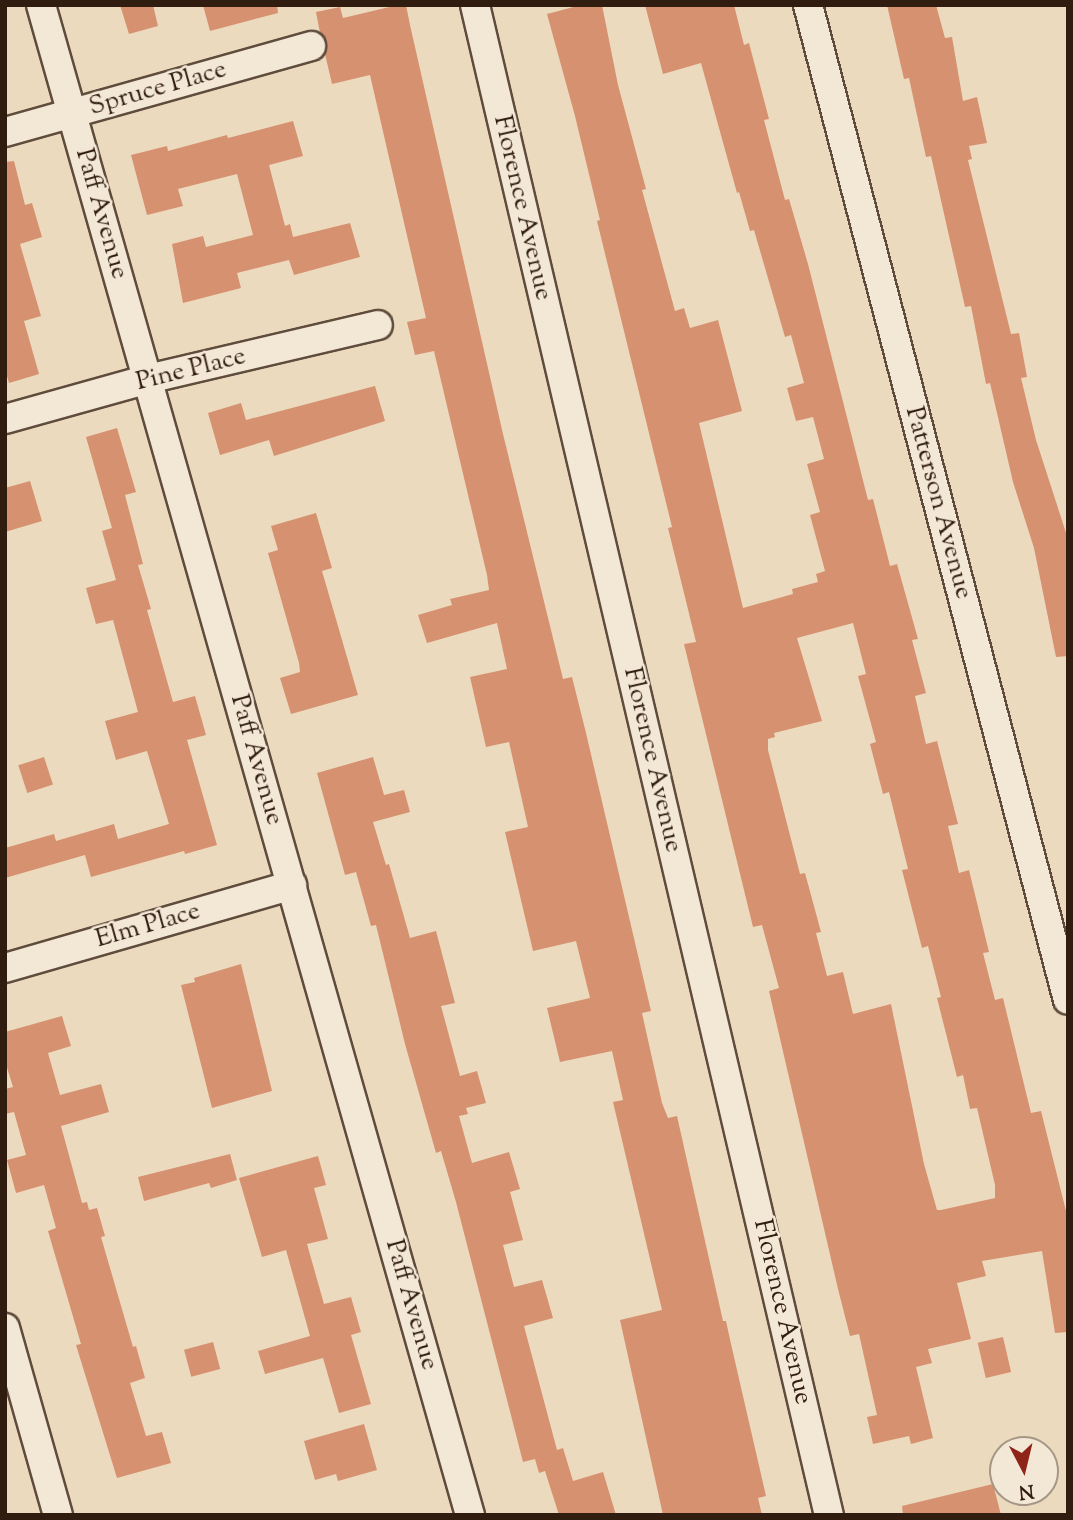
<!DOCTYPE html>
<html>
<head>
<meta charset="utf-8">
<style>
	body { margin:0 }
	#map { position:relative; width:1073px; height:1520px; overflow:hidden; background:#ecdabe; font-family:"Sorts Mill Goudy",serif }
	div>[style] { position:absolute }
	.building>* { inset:0; background:#d69170; transform-origin:0 0 }
	.roads { filter:drop-shadow(2px 0 #5f4c3c) drop-shadow(-2px 0 #5f4c3c) drop-shadow(0 2px #5f4c3c) drop-shadow(0 -2px #5f4c3c) }
	.minor>* { height:28px; margin:-14px; padding:0 14px; transform-origin:14px; border-radius:14px; background:#f3e7d5 }
	span { translate:-50% -50%; white-space:nowrap; text-align:center; line-height:1.15; -webkit-text-stroke:5px #f3e7d5; paint-order:stroke }
	.street-label { font-size:26px; color:#301d10 }
	.frame { position:absolute; inset:0; border:7px solid #301d10; pointer-events:none }
	.north { position:absolute; left:989px; top:1436px; width:70px; height:70px; box-sizing:border-box; background:#f3e7d5; border:2px solid #a59686; border-radius:50%; rotate:173deg; font-size:19px; font-weight:700; line-height:28px; text-align:center; color:#301d10 }
	.north::after { content:''; display:block; margin:auto; width:24px; height:32px; background:#8f2418; clip-path:polygon(50% 0,100% 100%,50% 72%,0 100%) }
</style>
</head>
<body>
<div id="map">
	<div class="building">
		<div style="clip-path:polygon(120px 5px,153px 5px,158px 26px,129px 34px)"></div>
		<div style="clip-path:polygon(203px 5px,277px 5px,278px 13px,210px 31px)"></div>
		<div style="clip-path:polygon(398px 5px,406px 5px,410px 25px,503px 434px,563px 679px,572px 677px,586px 733px,651px 1011px,642px 1013px,662px 1103px,668px 1118px,677px 1116px,723px 1321px,726px 1321px,731px 1344px,766px 1496px,758px 1498px,762px 1515px,663px 1515px,620px 1320px,662px 1310px,613px 1102px,623px 1100px,612px 1051px,560px 1062px,547px 1008px,590px 998px,576px 941px,533px 951px,505px 832px,528px 827px,509px 742px,486px 747px,470px 677px,507px 669px,497px 623px,427px 643px,418px 615px,452px 605px,450px 599px,489px 590px,487px 575px,434px 351px,415px 355px,407px 322px,426px 318px,370px 75px,332px 84px,325px 54px,327px 42px,320px 33px,316px 12px,340px 7px,343px 18px)"></div>
		<div style="clip-path:polygon(evenodd,581px 5px,602px 5px,618px 85px,646px 189px,642px 190px,675px 311px,684px 308px,690px 328px,718px 320px,742px 411px,699px 423px,743px 608px,793px 594px,792px 589px,818px 582px,816px 574px,825px 571px,810px 515px,820px 512px,807px 464px,824px 459px,813px 417px,796px 421px,787px 388px,804px 383px,791px 335px,785px 337px,754px 230px,750px 231px,739px 192px,737px 193px,701px 63px,663px 74px,645px 5px,734px 5px,744px 45px,749px 43px,769px 119px,764px 120px,785px 200px,789px 199px,808px 264px,868px 500px,873px 499px,890px 566px,897px 564px,918px 639px,912px 640px,926px 693px,915px 696px,926px 744px,937px 741px,958px 824px,948px 826px,959px 873px,969px 870px,989px 952px,983px 953px,995px 1000px,1003px 998px,1031px 1113px,1041px 1111px,1068px 1219px,1068px 1332px,1055px 1333px,1042px 1251px,982px 1261px,986px 1276px,957px 1283px,971px 1339px,928px 1349px,932px 1363px,916px 1367px,933px 1438px,911px 1444px,909px 1436px,873px 1444px,867px 1417px,877px 1415px,859px 1334px,850px 1336px,838px 1289px,769px 991px,779px 988px,762px 925px,753px 927px,684px 644px,696px 642px,668px 528px,672px 527px,597px 221px,600px 220px,575px 116px,547px 14px,581px 5px,853px 623px,866px 674px,858px 676px,876px 742px,870px 744px,883px 794px,889px 792px,908px 869px,902px 870px,922px 948px,928px 946px,941px 997px,937px 998px,957px 1077px,963px 1075px,970px 1109px,977px 1108px,995px 1185px,995px 1198px,941px 1210px,937px 1210px,924px 1164px,891px 1004px,853px 1014px,843px 972px,827px 976px,816px 933px,821px 932px,805px 873px,800px 874px,768px 750px,768px 739px,775px 737px,774px 733px,822px 721px,797px 638px,853px 623px)"></div>
		<div style="clip-path:polygon(887px 5px,936px 5px,945px 38px,952px 37px,963px 101px,977px 97px,987px 143px,969px 146px,972px 159px,968px 160px,1011px 334px,1019px 333px,1027px 377px,1021px 378px,1036px 440px,1068px 539px,1068px 656px,1056px 657px,1034px 548px,1013px 482px,990px 383px,986px 384px,971px 306px,965px 307px,931px 156px,926px 157px,909px 78px,904px 79px)"></div>
		<div style="clip-path:polygon(293px 121px,303px 156px,269px 165px,285px 226px,290px 224px,293px 237px,350px 223px,360px 257px,294px 275px,289px 260px,237px 273px,241px 288px,183px 303px,172px 244px,203px 236px,206px 247px,253px 235px,237px 174px,178px 189px,183px 206px,147px 215px,131px 155px,167px 146px,168px 151px,227px 135px,228px 138px)"></div>
		<div style="clip-path:polygon(14px 161px,25px 205px,32px 203px,42px 237px,20px 244px,41px 316px,24px 321px,39px 374px,9px 383px,5px 369px,5px 162px)"></div>
		<div style="clip-path:polygon(375px 386px,385px 421px,274px 456px,269px 440px,220px 455px,208px 413px,241px 403px,246px 420px)"></div>
		<div style="clip-path:polygon(117px 428px,136px 492px,125px 495px,143px 564px,138px 565px,151px 609px,147px 610px,173px 702px,195px 696px,206px 735px,187px 740px,217px 845px,185px 854px,184px 851px,91px 877px,85px 855px,5px 878px,5px 848px,54px 834px,56px 841px,114px 824px,118px 839px,169px 824px,147px 751px,116px 760px,105px 721px,138px 712px,113px 620px,96px 624px,86px 588px,116px 580px,102px 531px,112px 528px,86px 437px)"></div>
		<div style="clip-path:polygon(30px 481px,42px 521px,5px 532px,5px 488px)"></div>
		<div style="clip-path:polygon(316px 513px,332px 568px,322px 571px,358px 695px,291px 714px,280px 678px,300px 672px,299px 663px,268px 553px,278px 550px,271px 526px)"></div>
		<div style="left:44px;top:757px;width:29px;height:27px;rotate:72deg"></div>
		<div style="clip-path:polygon(373px 757px,384px 795px,404px 790px,410px 812px,373px 822px,386px 865px,389px 864px,410px 938px,436px 931px,455px 1003px,441px 1006px,460px 1076px,477px 1071px,486px 1103px,466px 1108px,468px 1114px,459px 1116px,472px 1163px,509px 1152px,520px 1189px,510px 1192px,523px 1240px,503px 1245px,514px 1287px,542px 1280px,553px 1318px,524px 1326px,557px 1450px,563px 1448px,573px 1481px,603px 1472px,616px 1515px,559px 1515px,545px 1471px,539px 1473px,535px 1459px,523px 1462px,456px 1202px,441px 1151px,436px 1153px,405px 1044px,376px 925px,371px 926px,356px 872px,345px 875px,317px 773px)"></div>
		<div style="clip-path:polygon(241px 964px,272px 1091px,212px 1108px,181px 985px,195px 982px,194px 978px)"></div>
		<div style="clip-path:polygon(62px 1016px,71px 1046px,48px 1053px,60px 1095px,101px 1084px,109px 1112px,61px 1126px,82px 1203px,87px 1202px,89px 1210px,97px 1208px,105px 1236px,101px 1237px,133px 1347px,136px 1346px,145px 1378px,130px 1383px,146px 1436px,162px 1432px,171px 1463px,117px 1478px,76px 1345px,81px 1344px,48px 1231px,56px 1228px,44px 1185px,16px 1193px,7px 1160px,26px 1155px,14px 1112px,5px 1114px,5px 1089px,13px 1087px,5px 1061px,5px 1032px)"></div>
		<div style="clip-path:polygon(230px 1154px,237px 1180px,211px 1188px,209px 1183px,144px 1201px,138px 1177px)"></div>
		<div style="clip-path:polygon(318px 1156px,326px 1185px,314px 1188px,328px 1239px,307px 1244px,324px 1304px,351px 1297px,361px 1332px,351px 1335px,371px 1404px,339px 1413px,323px 1358px,265px 1374px,258px 1351px,310px 1336px,286px 1250px,262px 1257px,239px 1178px)"></div>
		<div style="left:1003px;top:1337px;width:36px;height:26px;rotate:77deg"></div>
		<div style="left:213px;top:1342px;width:28px;height:30px;rotate:75deg"></div>
		<div style="clip-path:polygon(364px 1424px,377px 1470px,338px 1481px,336px 1474px,315px 1480px,304px 1441px)"></div>
		<div style="clip-path:polygon(993px 1484px,1001px 1515px,903px 1515px,902px 1506px)"></div>
	</div>
	<div class="roads">
		<div class="minor">
			<div style="left:41px;top:5px;width:1570px;rotate:74.14deg"></div>
			<div style="left:475px;top:5px;width:1551px;rotate:76.81deg"></div>
			<div style="left:808px;top:5px;width:1028px;rotate:75.36deg"></div>
			<div style="left:5px;top:132px;width:318px;rotate:-15.7deg"></div>
			<div style="left:5px;top:419px;width:148px;rotate:-15.6deg"></div>
			<div style="left:148px;top:379px;width:236px;rotate:-13.2deg"></div>
			<div style="left:5px;top:968px;width:299px;rotate:-16.1deg"></div>
			<div style="left:5px;top:1328px;width:194px;rotate:74.2deg"></div>
		</div>
	</div>
	<div class="street-label">
		<span style="left:158px;top:89px;rotate:-16deg">Spruce Place</span>
		<span style="left:522px;top:208px;rotate:77deg">Florence Avenue</span>
		<span style="left:101px;top:214px;rotate:74deg">Paff Avenue</span>
		<span style="left:191px;top:370px;rotate:-14deg">Pine Place</span>
		<span style="left:938px;top:503px;rotate:75deg">Patterson Avenue</span>
		<span style="left:256px;top:760px;rotate:74deg">Paff Avenue</span>
		<span style="left:652px;top:760px;rotate:77deg">Florence Avenue</span>
		<span style="left:148px;top:926px;rotate:-16deg">Elm Place</span>
		<span style="left:411px;top:1305px;rotate:74deg">Paff Avenue</span>
		<span style="left:782px;top:1312px;rotate:77deg">Florence Avenue</span>
	</div>
	<div class="frame"></div>
	<div class="north">N</div>
</div>
</body>
</html>
